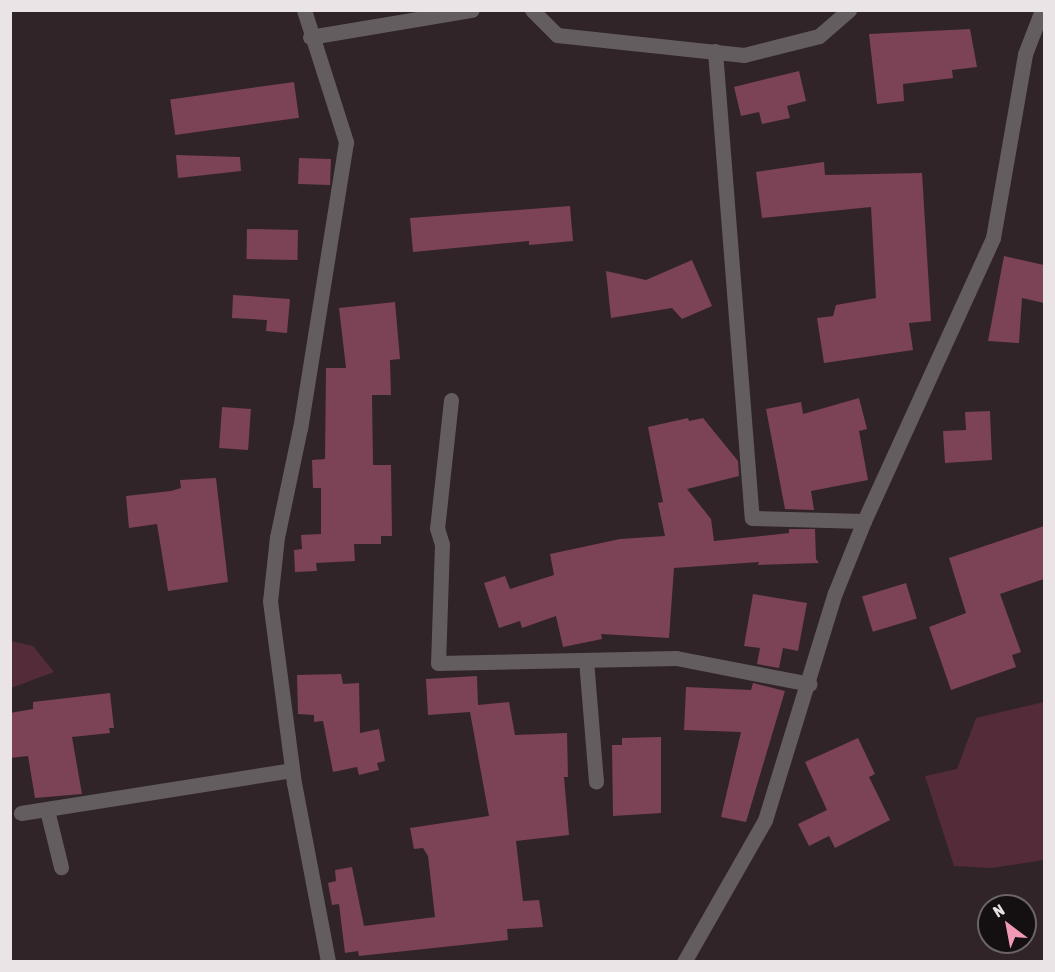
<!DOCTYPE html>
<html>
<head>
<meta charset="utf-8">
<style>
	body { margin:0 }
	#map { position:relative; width:1055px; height:972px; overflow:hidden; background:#302428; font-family:"Asap Condensed",sans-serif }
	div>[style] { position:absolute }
	.green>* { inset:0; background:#542b39 }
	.building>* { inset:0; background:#7c4256; transform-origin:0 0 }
	.minor>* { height:15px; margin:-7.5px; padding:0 7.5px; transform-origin:7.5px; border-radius:7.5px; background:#635d5f }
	span { translate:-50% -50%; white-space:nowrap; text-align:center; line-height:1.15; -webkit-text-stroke:6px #140f11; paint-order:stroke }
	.frame { position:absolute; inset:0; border:12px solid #ebe4e6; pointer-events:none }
	.north { position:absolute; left:977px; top:894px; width:60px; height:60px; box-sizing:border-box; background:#140f11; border:2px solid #6a6466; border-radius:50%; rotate:328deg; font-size:16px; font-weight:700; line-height:24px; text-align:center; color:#ebe4e6 }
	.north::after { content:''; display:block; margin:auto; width:21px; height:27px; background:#f09ab6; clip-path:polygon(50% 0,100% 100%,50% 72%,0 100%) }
</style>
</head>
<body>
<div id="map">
	<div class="green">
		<div style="clip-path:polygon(11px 641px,33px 646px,54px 672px,11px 688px)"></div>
		<div style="clip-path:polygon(1044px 702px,1044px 860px,992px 868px,954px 866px,925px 776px,957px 769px,976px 718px)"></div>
	</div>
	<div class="building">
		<div style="clip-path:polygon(970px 29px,977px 67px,952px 70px,953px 78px,903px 84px,904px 101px,877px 104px,869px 34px)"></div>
		<div style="clip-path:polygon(799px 71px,806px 101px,787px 106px,790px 118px,762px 124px,759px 112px,741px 116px,734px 87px)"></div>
		<div style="left:294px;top:82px;width:36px;height:125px;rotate:82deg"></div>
		<div style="clip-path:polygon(176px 155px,240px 157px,241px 171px,178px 178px)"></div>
		<div style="left:299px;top:158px;width:32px;height:26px;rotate:2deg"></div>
		<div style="clip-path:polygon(824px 162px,825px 175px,922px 173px,931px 321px,909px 323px,913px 350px,824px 363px,817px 318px,833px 316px,836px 305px,876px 298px,871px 207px,762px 218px,756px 172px)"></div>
		<div style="clip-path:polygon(570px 206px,573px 241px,529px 245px,529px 241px,413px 252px,410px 218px)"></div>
		<div style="left:247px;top:229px;width:51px;height:30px;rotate:1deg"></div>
		<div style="clip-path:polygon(1004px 256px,1044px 265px,1044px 303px,1022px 298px,1019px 343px,988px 341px)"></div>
		<div style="clip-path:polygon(692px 260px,712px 306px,682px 319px,672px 308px,611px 318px,606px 271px,646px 280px)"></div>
		<div style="clip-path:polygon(233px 295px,290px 299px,287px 333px,266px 331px,267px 320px,232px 318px)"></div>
		<div style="clip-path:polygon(395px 302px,400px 359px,390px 360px,391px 395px,372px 395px,373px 465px,391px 465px,392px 536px,381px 536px,381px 544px,354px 544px,355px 561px,316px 563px,317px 571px,295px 572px,294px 550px,302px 549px,301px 535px,321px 534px,321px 488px,313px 488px,312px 460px,325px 459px,326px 368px,346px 368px,339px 308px)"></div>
		<div style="clip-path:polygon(859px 398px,867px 429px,859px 431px,868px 480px,811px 491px,814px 510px,785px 509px,766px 409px,801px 402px,803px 414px)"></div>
		<div style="left:222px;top:407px;width:29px;height:41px;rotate:4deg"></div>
		<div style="clip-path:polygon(990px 411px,992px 460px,945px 463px,943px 431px,966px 430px,965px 412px)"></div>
		<div style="clip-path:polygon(688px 418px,689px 421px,703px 418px,738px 461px,739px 476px,687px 489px,711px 519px,714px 541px,789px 533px,789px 529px,815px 529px,816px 559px,819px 563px,758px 565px,759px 562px,674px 568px,669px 638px,601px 634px,602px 639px,563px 647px,556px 616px,522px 628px,520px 621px,499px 628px,484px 583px,505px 576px,510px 589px,554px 575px,550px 554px,620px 539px,665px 536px,658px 503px,663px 502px,648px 427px)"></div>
		<div style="clip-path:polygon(216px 478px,228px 582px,168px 591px,157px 524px,129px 528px,126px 496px,171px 491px,181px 488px,180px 480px)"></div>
		<div style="clip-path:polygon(1044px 526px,1044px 579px,1000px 594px,1021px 652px,1012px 655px,1016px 667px,951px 690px,929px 627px,966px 613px,949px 558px)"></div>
		<div style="left:906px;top:583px;width:37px;height:46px;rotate:73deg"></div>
		<div style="clip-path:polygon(753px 594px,807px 603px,798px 651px,783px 648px,779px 668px,757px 664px,760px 648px,744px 646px)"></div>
		<div style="clip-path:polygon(341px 674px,343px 684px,359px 683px,360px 733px,379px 729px,385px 761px,377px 763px,379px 770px,359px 775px,357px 767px,333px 772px,323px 721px,314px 722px,314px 715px,298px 714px,297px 675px)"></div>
		<div style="clip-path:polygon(477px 676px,478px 705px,509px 702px,515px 735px,567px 733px,568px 777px,564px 777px,569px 835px,516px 841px,523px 901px,539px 900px,543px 927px,507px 929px,508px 940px,359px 956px,358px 951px,345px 953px,339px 904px,332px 905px,328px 883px,336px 881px,335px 870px,352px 867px,364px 926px,435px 917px,428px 856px,423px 848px,414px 849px,410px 828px,489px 816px,470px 712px,428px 715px,426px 679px)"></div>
		<div style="clip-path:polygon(753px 683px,785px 691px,746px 822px,721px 817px,741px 732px,684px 730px,686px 687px,751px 690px)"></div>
		<div style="clip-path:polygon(110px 693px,114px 728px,109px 728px,110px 733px,72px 737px,82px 794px,35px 798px,28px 756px,10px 758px,10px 713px,33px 709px,33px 702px)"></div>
		<div style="clip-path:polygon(661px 737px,661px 813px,613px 816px,612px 745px,622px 745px,622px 738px)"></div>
		<div style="clip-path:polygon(858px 738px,875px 774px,869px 777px,890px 820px,835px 848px,829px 836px,809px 846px,798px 824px,827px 810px,805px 762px)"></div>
	</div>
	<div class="minor">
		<div style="left:304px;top:10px;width:139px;rotate:72.3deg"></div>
		<div style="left:346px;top:142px;width:290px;rotate:99.1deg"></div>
		<div style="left:300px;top:428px;width:111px;rotate:101.9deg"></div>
		<div style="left:277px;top:537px;width:64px;rotate:96.2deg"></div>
		<div style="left:270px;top:601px;width:184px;rotate:82.5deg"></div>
		<div style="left:294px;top:783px;width:182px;rotate:79.2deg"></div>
		<div style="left:532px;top:10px;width:35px;rotate:45deg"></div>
		<div style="left:557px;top:35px;width:188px;rotate:6.1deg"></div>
		<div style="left:744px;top:55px;width:77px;rotate:-14.2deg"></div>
		<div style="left:819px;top:36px;width:40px;rotate:-41deg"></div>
		<div style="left:310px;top:37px;width:164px;rotate:-9.5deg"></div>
		<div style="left:715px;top:51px;width:468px;rotate:85.5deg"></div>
		<div style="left:752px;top:518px;width:112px;rotate:1.5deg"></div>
		<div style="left:451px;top:400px;width:129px;rotate:96.2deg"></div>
		<div style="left:437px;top:528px;width:17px;rotate:73deg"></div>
		<div style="left:442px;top:544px;width:119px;rotate:91.9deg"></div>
		<div style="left:438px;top:663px;width:238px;rotate:-1.2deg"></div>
		<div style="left:676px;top:658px;width:136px;rotate:11deg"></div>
		<div style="left:586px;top:660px;width:122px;rotate:85.3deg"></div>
		<div style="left:47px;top:810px;width:59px;rotate:76.2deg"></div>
		<div style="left:21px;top:813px;width:274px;rotate:-9deg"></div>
		<div style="left:684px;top:962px;width:163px;rotate:-60.3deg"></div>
		<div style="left:765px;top:820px;width:238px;rotate:-72.9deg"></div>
		<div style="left:835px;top:593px;width:78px;rotate:-68.1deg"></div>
		<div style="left:864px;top:521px;width:311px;rotate:-65.5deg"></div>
		<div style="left:993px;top:238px;width:187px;rotate:-80.1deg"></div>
		<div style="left:1025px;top:54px;width:47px;rotate:-68.9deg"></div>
	</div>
	<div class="frame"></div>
	<div class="north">N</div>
</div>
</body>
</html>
